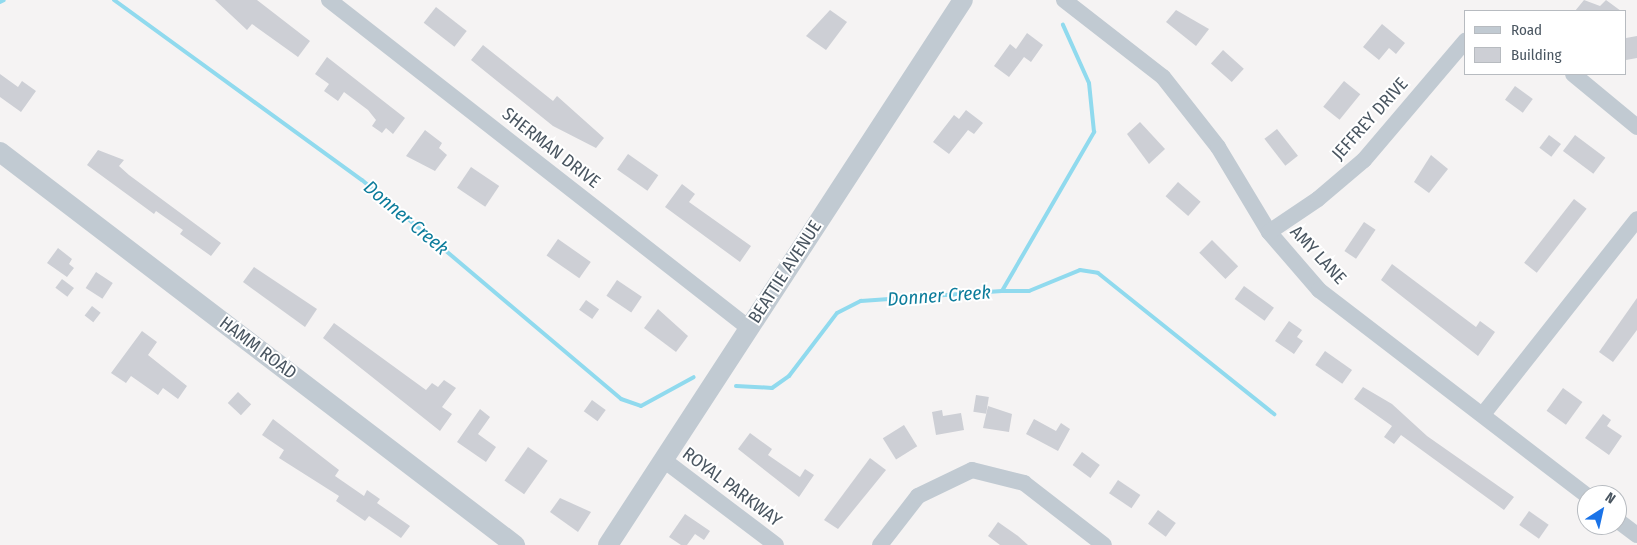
<!DOCTYPE html>
<html>
<head>
<meta charset="utf-8">
<style>
	body { margin:0 }
	#map { position:relative; width:1637px; height:545px; overflow:hidden; background:#f5f3f3; font-family:"Fira Sans Condensed",sans-serif }
	div>[style] { position:absolute }
	.stream>* { height:4px; margin:-2px; padding:0 2px; transform-origin:2px; border-radius:2px; background:#90daee }
	.building>* { inset:0; background:#cdcfd5; transform-origin:0 0 }
	.minor>* { height:16px; margin:-8px; padding:0 8px; transform-origin:8px; border-radius:8px; background:#c1cad2 }
	.tertiary>* { height:20px; margin:-10px; padding:0 10px; transform-origin:10px; border-radius:10px; background:#c1cad2 }
	span { translate:-50% -50%; white-space:nowrap; text-align:center; line-height:1.15; -webkit-text-stroke:4px #fff; paint-order:stroke }
	.street-label { font-size:18px; color:#4a5661 }
	.water-label { font-size:19px; color:#0c7c9b; font-style:italic }
	.legend { position:absolute; left:1464px; top:10px; width:162px; height:65px; box-sizing:border-box; background:#fff; border:1px solid #b7bbc0; margin:0; padding:6px 9px; list-style:none; font-size:15px; color:#4a5661 }
	.legend li { display:flex; align-items:center; gap:10px; height:25px }
	.legend b { width:25px; border:1px solid #b7bbc0 }
	.north { position:absolute; left:1577px; top:485px; width:50px; height:50px; box-sizing:border-box; background:#fff; border:1px solid #b7bbc0; border-radius:50%; rotate:35deg; font-size:14px; font-weight:700; line-height:20px; text-align:center; color:#4a5661 }
	.north::after { content:''; display:block; margin:auto; width:18px; height:22px; background:#1a73e8; clip-path:polygon(50% 0,100% 100%,50% 72%,0 100%) }
</style>
</head>
<body>
<div id="map">
	<div class="stream">
		<div style="left:114px;top:0;width:306px;rotate:36deg"></div>
		<div style="left:362px;top:180px;width:339px;rotate:40.2deg"></div>
		<div style="left:621px;top:399px;width:21px;rotate:19deg"></div>
		<div style="left:641px;top:406px;width:60px;rotate:-28.7deg"></div>
		<div style="left:0;top:2px;width:4px;rotate:-27deg"></div>
		<div style="left:1002px;top:291px;width:27px"></div>
		<div style="left:1029px;top:291px;width:55px;rotate:-22.4deg"></div>
		<div style="left:1080px;top:270px;width:18px;rotate:9deg"></div>
		<div style="left:1098px;top:273px;width:226px;rotate:38.7deg"></div>
		<div style="left:736px;top:386px;width:36px;rotate:3deg"></div>
		<div style="left:772px;top:388px;width:21px;rotate:-35deg"></div>
		<div style="left:789px;top:376px;width:79px;rotate:-52.7deg"></div>
		<div style="left:837px;top:313px;width:27px;rotate:-27deg"></div>
		<div style="left:861px;top:301px;width:141px;rotate:-4.1deg"></div>
		<div style="left:1002px;top:291px;width:184px;rotate:-59.9deg"></div>
		<div style="left:1094px;top:132px;width:49px;rotate:-95.8deg"></div>
		<div style="left:1089px;top:83px;width:64px;rotate:-114.1deg"></div>
	</div>
	<div class="building">
		<div style="clip-path:polygon(215px 0,257px 0,310px 41px,298px 57px,252px 24px,247px 30px)"></div>
		<div style="clip-path:polygon(1584px 0,1600px 6px,1606px 0,1621px 11px,1575px 11px)"></div>
		<div style="left:436px;top:7px;width:39px;height:20px;rotate:38deg"></div>
		<div style="clip-path:polygon(830px 10px,847px 22px,826px 50px,806px 36px)"></div>
		<div style="clip-path:polygon(1176px 10px,1209px 29px,1196px 46px,1166px 22px)"></div>
		<div style="clip-path:polygon(1382px 24px,1405px 43px,1396px 54px,1389px 48px,1379px 60px,1363px 47px)"></div>
		<div style="clip-path:polygon(1027px 33px,1043px 45px,1031px 62px,1024px 57px,1009px 77px,994px 66px,1010px 44px,1016px 49px)"></div>
		<div style="clip-path:polygon(1637px 36px,1637px 58px,1626px 60px,1626px 38px)"></div>
		<div style="clip-path:polygon(483px 45px,553px 101px,557px 96px,604px 138px,596px 148px,553px 126px,471px 60px)"></div>
		<div style="left:1223px;top:50px;width:28px;height:18px;rotate:42deg"></div>
		<div style="clip-path:polygon(327px 57px,405px 118px,393px 134px,386px 128px,382px 133px,372px 126px,376px 120px,368px 110px,344px 92px,338px 101px,324px 91px,329px 84px,315px 74px)"></div>
		<div style="clip-path:polygon(0 74px,18px 87px,22px 81px,36px 91px,21px 112px,0 97px)"></div>
		<div style="left:1344px;top:81px;width:21px;height:33px;rotate:39deg"></div>
		<div style="left:1515px;top:86px;width:22px;height:17px;rotate:36deg"></div>
		<div style="clip-path:polygon(966px 110px,983px 123px,974px 134px,968px 130px,949px 154px,933px 142px,954px 115px,959px 119px)"></div>
		<div style="clip-path:polygon(1140px 122px,1165px 149px,1149px 164px,1127px 134px)"></div>
		<div style="left:1277px;top:129px;width:34px;height:16px;rotate:52deg"></div>
		<div style="clip-path:polygon(425px 130px,442px 143px,439px 148px,447px 155px,435px 171px,406px 156px)"></div>
		<div style="left:1549px;top:135px;width:15px;height:16px;rotate:37deg"></div>
		<div style="left:1575px;top:135px;width:38px;height:20px;rotate:37deg"></div>
		<div style="clip-path:polygon(98px 150px,124px 160px,119px 166px,129px 175px,221px 243px,211px 256px,180px 234px,183px 230px,156px 211px,154px 214px,87px 165px)"></div>
		<div style="left:628px;top:154px;width:37px;height:19px;rotate:35deg"></div>
		<div style="clip-path:polygon(1431px 155px,1448px 169px,1429px 193px,1414px 182px)"></div>
		<div style="left:471px;top:167px;width:34px;height:25px;rotate:34deg"></div>
		<div style="left:1178px;top:182px;width:30px;height:19px;rotate:41deg"></div>
		<div style="clip-path:polygon(682px 184px,695px 194px,689px 202px,751px 246px,740px 262px,665px 207px)"></div>
		<div style="left:1574px;top:199px;width:16px;height:81px;rotate:38deg"></div>
		<div style="left:1364px;top:222px;width:14px;height:35px;rotate:34deg"></div>
		<div style="left:558px;top:239px;width:40px;height:20px;rotate:35deg"></div>
		<div style="left:1212px;top:240px;width:37px;height:18px;rotate:45deg"></div>
		<div style="clip-path:polygon(58px 248px,72px 259px,69px 264px,74px 268px,67px 277px,47px 263px)"></div>
		<div style="clip-path:polygon(1392px 264px,1476px 327px,1480px 321px,1495px 332px,1478px 356px,1381px 280px)"></div>
		<div style="clip-path:polygon(254px 267px,317px 309px,305px 327px,243px 282px)"></div>
		<div style="left:96px;top:272px;width:20px;height:19px;rotate:33deg"></div>
		<div style="left:62px;top:279px;width:15px;height:11px;rotate:37deg"></div>
		<div style="left:617px;top:280px;width:30px;height:19px;rotate:34deg"></div>
		<div style="left:1244px;top:286px;width:37px;height:16px;rotate:36deg"></div>
		<div style="clip-path:polygon(1637px 298px,1637px 330px,1613px 362px,1599px 352px)"></div>
		<div style="left:586px;top:300px;width:16px;height:12px;rotate:35deg"></div>
		<div style="left:92px;top:306px;width:11px;height:12px;rotate:38deg"></div>
		<div style="clip-path:polygon(658px 309px,688px 336px,676px 352px,644px 328px)"></div>
		<div style="clip-path:polygon(1289px 321px,1302px 330px,1297px 337px,1303px 341px,1294px 354px,1275px 341px)"></div>
		<div style="clip-path:polygon(334px 323px,426px 390px,432px 383px,438px 387px,444px 380px,456px 388px,442px 407px,452px 414px,440px 431px,323px 338px)"></div>
		<div style="clip-path:polygon(142px 331px,157px 342px,148px 355px,187px 386px,178px 399px,163px 388px,158px 395px,131px 376px,126px 383px,111px 373px)"></div>
		<div style="left:1325px;top:351px;width:33px;height:17px;rotate:35deg"></div>
		<div style="clip-path:polygon(1363px 387px,1392px 404px,1427px 436px,1514px 497px,1504px 510px,1401px 435px,1394px 444px,1384px 437px,1392px 426px,1354px 399px)"></div>
		<div style="left:1563px;top:388px;width:24px;height:28px;rotate:36deg"></div>
		<div style="left:238px;top:392px;width:18px;height:15px;rotate:43deg"></div>
		<div style="left:976px;top:395px;width:13px;height:17px;rotate:9deg"></div>
		<div style="left:592px;top:400px;width:17px;height:14px;rotate:36deg"></div>
		<div style="clip-path:polygon(988px 406px,1012px 414px,1009px 432px,983px 428px)"></div>
		<div style="clip-path:polygon(480px 409px,490px 417px,478px 434px,496px 447px,486px 462px,457px 442px)"></div>
		<div style="clip-path:polygon(942px 410px,943px 416px,961px 413px,964px 430px,936px 435px,932px 412px)"></div>
		<div style="clip-path:polygon(1603px 414px,1611px 420px,1607px 426px,1622px 436px,1609px 455px,1585px 438px)"></div>
		<div style="clip-path:polygon(273px 419px,339px 470px,335px 476px,364px 496px,367px 490px,380px 499px,377px 503px,410px 526px,401px 538px,369px 516px,365px 521px,336px 501px,339px 496px,279px 458px,284px 450px,262px 435px)"></div>
		<div style="clip-path:polygon(1034px 419px,1056px 431px,1061px 423px,1070px 429px,1058px 451px,1026px 434px)"></div>
		<div style="left:904px;top:425px;width:25px;height:25px;rotate:58deg"></div>
		<div style="clip-path:polygon(750px 433px,772px 449px,768px 455px,800px 477px,805px 469px,814px 475px,799px 497px,738px 449px)"></div>
		<div style="left:528px;top:447px;width:24px;height:41px;rotate:35deg"></div>
		<div style="left:1082px;top:452px;width:22px;height:16px;rotate:36deg"></div>
		<div style="clip-path:polygon(870px 458px,886px 470px,838px 529px,824px 520px)"></div>
		<div style="left:1118px;top:480px;width:27px;height:16px;rotate:34deg"></div>
		<div style="clip-path:polygon(560px 498px,591px 512px,578px 532px,550px 512px)"></div>
		<div style="left:1158px;top:510px;width:22px;height:17px;rotate:36deg"></div>
		<div style="left:1529px;top:511px;width:24px;height:17px;rotate:35deg"></div>
		<div style="clip-path:polygon(685px 514px,710px 531px,704px 540px,695px 534px,687px 545px,681px 545px,669px 537px)"></div>
		<div style="clip-path:polygon(998px 522px,1018px 536px,1028px 545px,1000px 545px,988px 536px)"></div>
	</div>
	<div class="minor">
		<div style="left:329px;top:0;width:533px;rotate:37.99deg"></div>
		<div style="left:1064px;top:0;width:125px;rotate:37.9deg"></div>
		<div style="left:1163px;top:77px;width:89px;rotate:51.8deg"></div>
		<div style="left:1218px;top:147px;width:99px;rotate:59deg"></div>
		<div style="left:1269px;top:232px;width:77px;rotate:49.2deg"></div>
		<div style="left:1319px;top:290px;width:338px;rotate:37.5deg"></div>
		<div style="left:1573px;top:74px;width:83px;rotate:39.6deg"></div>
		<div style="left:1269px;top:232px;width:59px;rotate:-34deg"></div>
		<div style="left:1318px;top:199px;width:60px;rotate:-40.3deg"></div>
		<div style="left:1364px;top:160px;width:157px;rotate:-49.6deg"></div>
		<div style="left:1484px;top:413px;width:247px;rotate:-51.7deg"></div>
		<div style="left:665px;top:461px;width:139px;rotate:37.1deg"></div>
		<div style="left:1617px;top:520px;width:25px;rotate:37deg"></div>
		<div style="left:880px;top:545px;width:62px;rotate:-52.2deg"></div>
		<div style="left:918px;top:496px;width:60px;rotate:-25.7deg"></div>
		<div style="left:972px;top:470px;width:54px;rotate:14deg"></div>
		<div style="left:1024px;top:483px;width:101px;rotate:37.8deg"></div>
	</div>
	<div class="tertiary">
		<div style="left:0;top:152px;width:648px;rotate:37.35deg"></div>
		<div style="left:608px;top:545px;width:650px;rotate:-56.92deg"></div>
	</div>
	<div class="street-label">
		<span style="left:1370px;top:119px;rotate:-48deg">JEFFREY DRIVE</span>
		<span style="left:551px;top:148px;rotate:38deg">SHERMAN DRIVE</span>
		<span style="left:1318px;top:255px;rotate:47deg">AMY LANE</span>
		<span style="left:785px;top:272px;rotate:-57deg">BEATTIE AVENUE</span>
		<span style="left:258px;top:348px;rotate:37deg">HAMM ROAD</span>
		<span style="left:732px;top:487px;rotate:37deg">ROYAL PARKWAY</span>
	</div>
	<div class="water-label">
		<span style="left:406px;top:218px;rotate:40deg">Donner Creek</span>
		<span style="left:939px;top:296px;rotate:-4deg">Donner Creek</span>
	</div>
	<ul class="legend">
	<li><b style="height:6px;background:#c1cad2"></b>Road</li>
	<li><b style="height:14px;background:#cdcfd5"></b>Building</li>
	</ul>
	<div class="north">N</div>
</div>
</body>
</html>
